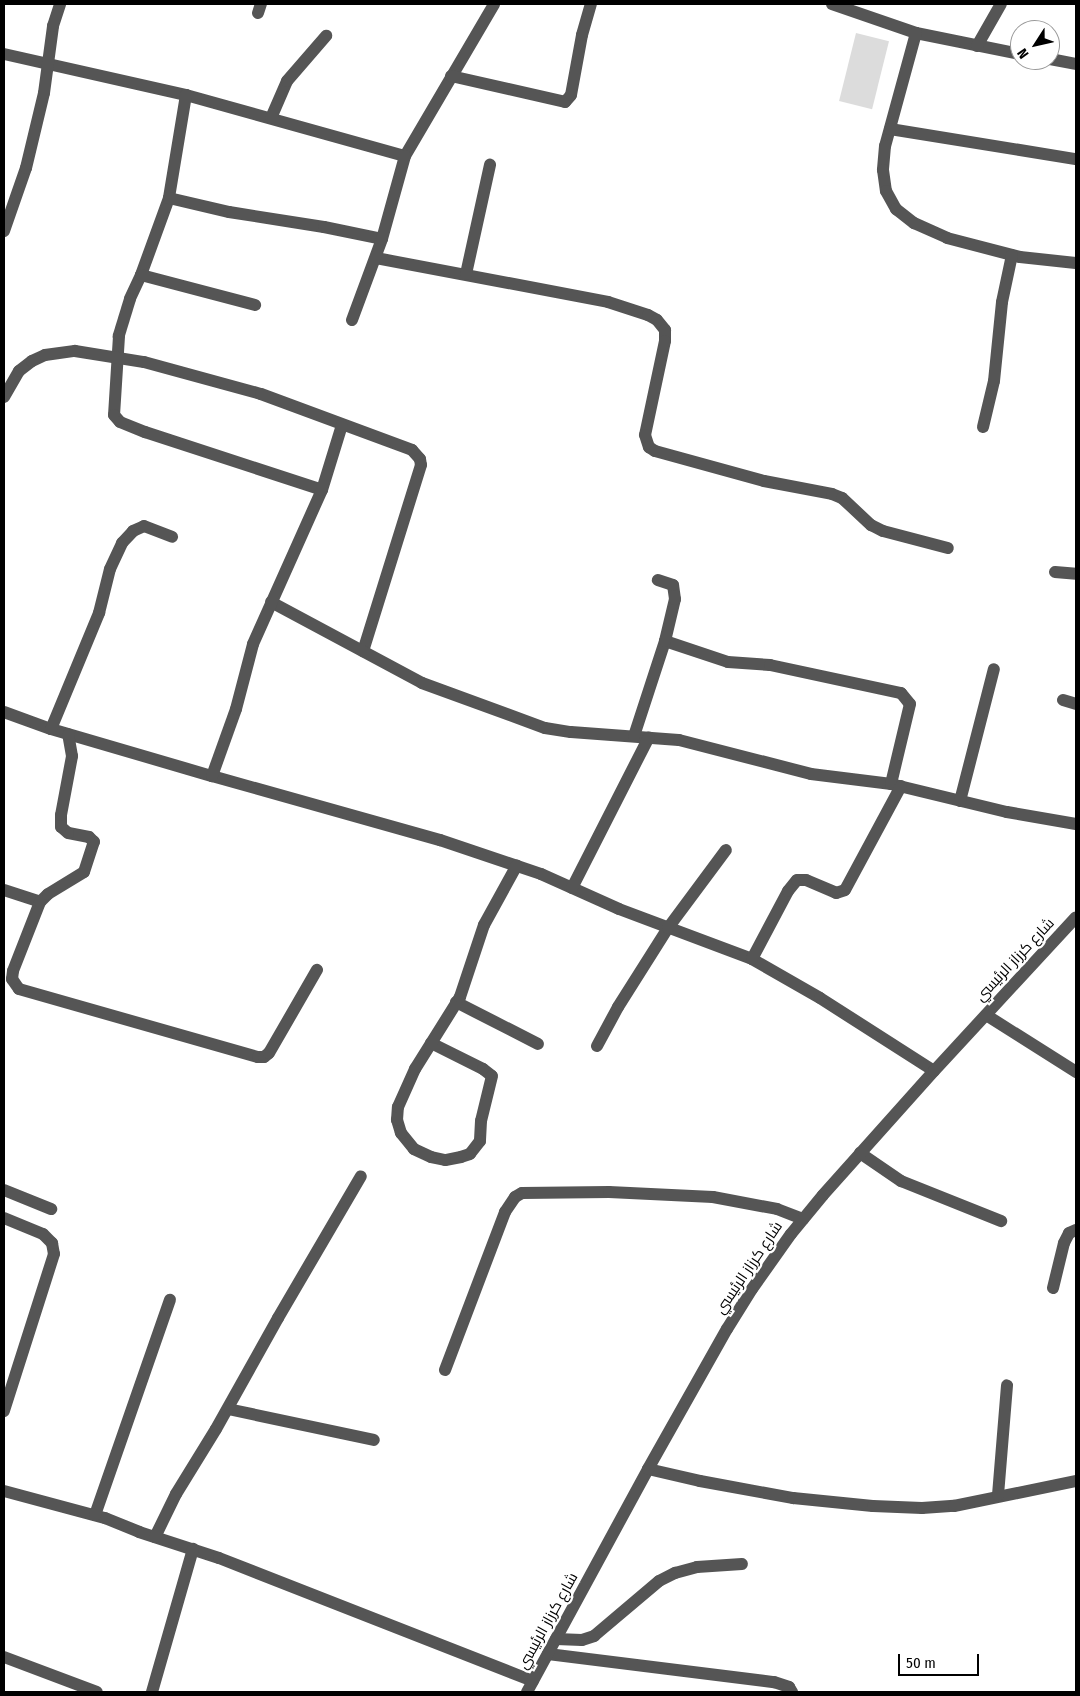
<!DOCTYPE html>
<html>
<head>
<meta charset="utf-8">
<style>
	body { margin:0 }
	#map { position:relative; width:1080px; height:1696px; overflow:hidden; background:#fff; font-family:"Fira Sans Condensed",Cairo,sans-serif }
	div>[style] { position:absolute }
	.green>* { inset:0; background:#dcdcdc; transform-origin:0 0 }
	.minor>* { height:12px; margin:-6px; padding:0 6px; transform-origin:6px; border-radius:6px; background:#555 }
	span { translate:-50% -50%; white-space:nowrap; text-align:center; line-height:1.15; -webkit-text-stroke:4.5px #fff; paint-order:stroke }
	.street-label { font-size:15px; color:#000 }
	.frame { position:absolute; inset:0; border:5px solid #000; pointer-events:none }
	.north { position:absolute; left:1010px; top:20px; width:50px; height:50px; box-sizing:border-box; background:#fff; border:1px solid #999; border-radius:50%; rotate:235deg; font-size:14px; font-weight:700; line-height:20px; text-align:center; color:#000 }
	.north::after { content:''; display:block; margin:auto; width:18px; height:22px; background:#000; clip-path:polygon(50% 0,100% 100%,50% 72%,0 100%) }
	.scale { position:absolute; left:898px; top:1654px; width:81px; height:22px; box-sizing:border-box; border:2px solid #000; border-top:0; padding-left:6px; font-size:15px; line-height:18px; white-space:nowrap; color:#000; -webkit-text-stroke:4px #fff; paint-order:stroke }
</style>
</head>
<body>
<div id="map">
	<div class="green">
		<div style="left:856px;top:33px;width:34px;height:70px;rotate:14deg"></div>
	</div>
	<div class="minor">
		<div style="left:832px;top:4px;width:89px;rotate:19deg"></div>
		<div style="left:916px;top:33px;width:106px;rotate:11.4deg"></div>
		<div style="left:258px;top:13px;width:9px;rotate:-72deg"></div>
		<div style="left:916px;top:33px;width:117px;rotate:105.3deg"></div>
		<div style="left:885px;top:146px;width:24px;rotate:95deg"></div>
		<div style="left:883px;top:170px;width:21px;rotate:82deg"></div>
		<div style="left:886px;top:191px;width:21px;rotate:61deg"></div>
		<div style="left:896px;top:209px;width:23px;rotate:38deg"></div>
		<div style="left:914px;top:223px;width:36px;rotate:24deg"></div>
		<div style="left:947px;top:238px;width:75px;rotate:14.6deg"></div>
		<div style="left:1020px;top:257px;width:56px;rotate:6.1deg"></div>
		<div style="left:977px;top:46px;width:48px;rotate:-60.3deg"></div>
		<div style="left:4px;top:54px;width:187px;rotate:12.7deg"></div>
		<div style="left:186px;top:95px;width:227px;rotate:15.6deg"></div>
		<div style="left:405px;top:156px;width:176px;rotate:-59.6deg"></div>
		<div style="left:1050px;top:59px;width:26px;rotate:11deg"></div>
		<div style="left:451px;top:76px;width:117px;rotate:12.8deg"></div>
		<div style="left:565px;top:102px;width:9px;rotate:-49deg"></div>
		<div style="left:571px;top:95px;width:61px;rotate:-79.6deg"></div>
		<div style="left:582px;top:35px;width:32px;rotate:-74deg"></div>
		<div style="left:186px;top:95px;width:104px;rotate:99.4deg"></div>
		<div style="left:169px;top:198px;width:82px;rotate:110deg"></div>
		<div style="left:141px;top:275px;width:26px;rotate:115deg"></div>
		<div style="left:130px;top:299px;width:39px;rotate:107deg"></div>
		<div style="left:119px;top:336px;width:79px;rotate:93.6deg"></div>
		<div style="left:114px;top:415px;width:9px;rotate:49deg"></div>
		<div style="left:120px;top:422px;width:27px;rotate:22deg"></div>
		<div style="left:145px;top:432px;width:186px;rotate:18.1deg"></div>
		<div style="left:271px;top:118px;width:40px;rotate:-66.6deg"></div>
		<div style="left:287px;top:81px;width:60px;rotate:-49.1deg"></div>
		<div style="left:890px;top:129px;width:188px;rotate:9.2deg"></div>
		<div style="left:169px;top:198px;width:62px;rotate:13.1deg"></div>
		<div style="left:229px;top:212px;width:96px;rotate:9deg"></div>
		<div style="left:324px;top:227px;width:59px;rotate:11.7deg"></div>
		<div style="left:4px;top:231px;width:67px;rotate:-70.8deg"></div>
		<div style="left:26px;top:168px;width:77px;rotate:-76.5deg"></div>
		<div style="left:44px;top:93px;width:68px;rotate:-82.3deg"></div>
		<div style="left:53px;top:26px;width:23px;rotate:-72deg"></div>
		<div style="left:376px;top:258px;width:236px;rotate:10.7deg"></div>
		<div style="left:608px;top:302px;width:42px;rotate:18deg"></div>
		<div style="left:648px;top:315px;width:10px;rotate:29deg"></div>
		<div style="left:657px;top:320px;width:13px;rotate:51deg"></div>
		<div style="left:665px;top:330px;width:11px;rotate:90deg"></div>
		<div style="left:665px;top:341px;width:96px;rotate:102deg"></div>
		<div style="left:645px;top:435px;width:13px;rotate:72deg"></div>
		<div style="left:649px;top:447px;width:7px;rotate:34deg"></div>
		<div style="left:655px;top:451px;width:113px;rotate:15.4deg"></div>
		<div style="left:764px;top:481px;width:69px;rotate:10.8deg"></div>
		<div style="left:832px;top:494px;width:11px;rotate:22deg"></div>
		<div style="left:842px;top:498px;width:40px;rotate:43deg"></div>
		<div style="left:871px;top:525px;width:13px;rotate:27deg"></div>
		<div style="left:883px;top:531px;width:67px;rotate:14.7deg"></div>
		<div style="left:466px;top:274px;width:112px;rotate:-77.6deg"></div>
		<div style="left:141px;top:275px;width:118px;rotate:14.7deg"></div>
		<div style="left:352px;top:320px;width:86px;rotate:-69.7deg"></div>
		<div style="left:382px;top:239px;width:86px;rotate:-74.5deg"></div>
		<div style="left:4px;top:397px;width:30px;rotate:-60deg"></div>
		<div style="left:19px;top:371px;width:16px;rotate:-38deg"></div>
		<div style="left:32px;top:361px;width:14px;rotate:-25deg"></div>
		<div style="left:45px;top:355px;width:30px;rotate:-8deg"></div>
		<div style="left:75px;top:351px;width:70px;rotate:9.1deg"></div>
		<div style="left:144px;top:362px;width:121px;rotate:15.3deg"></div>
		<div style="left:261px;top:394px;width:161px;rotate:20.3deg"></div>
		<div style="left:412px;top:450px;width:12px;rotate:48deg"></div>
		<div style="left:420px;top:459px;width:6px;rotate:81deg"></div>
		<div style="left:421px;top:465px;width:195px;rotate:107.3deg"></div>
		<div style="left:983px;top:427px;width:47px;rotate:-76.6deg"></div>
		<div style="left:994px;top:381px;width:79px;rotate:-84.2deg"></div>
		<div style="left:1002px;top:302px;width:48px;rotate:-78deg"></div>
		<div style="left:1055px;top:572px;width:21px;rotate:5deg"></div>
		<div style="left:271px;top:602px;width:171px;rotate:28.2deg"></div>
		<div style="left:422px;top:683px;width:131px;rotate:20.1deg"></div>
		<div style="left:545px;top:728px;width:26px;rotate:9deg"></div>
		<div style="left:571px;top:732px;width:108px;rotate:4.2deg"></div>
		<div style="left:679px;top:740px;width:136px;rotate:14.4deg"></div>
		<div style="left:811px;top:774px;width:81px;rotate:7.1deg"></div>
		<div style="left:891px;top:784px;width:119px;rotate:13.6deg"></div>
		<div style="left:1007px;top:812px;width:70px;rotate:9.9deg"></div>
		<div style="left:665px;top:641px;width:66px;rotate:18.4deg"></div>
		<div style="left:728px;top:662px;width:42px;rotate:4.1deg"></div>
		<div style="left:770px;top:665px;width:134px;rotate:12.1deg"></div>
		<div style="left:901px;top:693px;width:14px;rotate:51deg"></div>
		<div style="left:910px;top:704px;width:82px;rotate:103.4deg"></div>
		<div style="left:1063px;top:700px;width:14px;rotate:17deg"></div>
		<div style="left:4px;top:712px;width:50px;rotate:19.9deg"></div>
		<div style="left:51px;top:729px;width:168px;rotate:16.3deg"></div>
		<div style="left:212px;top:776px;width:237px;rotate:15.7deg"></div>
		<div style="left:440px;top:840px;width:107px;rotate:18.6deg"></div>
		<div style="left:541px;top:874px;width:85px;rotate:24.2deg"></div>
		<div style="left:619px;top:909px;width:142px;rotate:20.6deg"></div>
		<div style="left:752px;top:959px;width:78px;rotate:29.8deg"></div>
		<div style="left:820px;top:998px;width:135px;rotate:32.6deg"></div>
		<div style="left:51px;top:729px;width:126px;rotate:-67.5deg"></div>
		<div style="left:99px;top:613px;width:45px;rotate:-76deg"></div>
		<div style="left:110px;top:569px;width:29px;rotate:-65deg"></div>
		<div style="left:122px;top:543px;width:16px;rotate:-47deg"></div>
		<div style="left:133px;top:531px;width:12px;rotate:-24deg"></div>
		<div style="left:144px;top:526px;width:30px;rotate:21deg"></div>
		<div style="left:634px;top:736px;width:100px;rotate:-71.9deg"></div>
		<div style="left:665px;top:641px;width:43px;rotate:-76.6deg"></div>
		<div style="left:675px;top:599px;width:14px;rotate:-98deg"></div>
		<div style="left:673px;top:585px;width:16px;rotate:-162deg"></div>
		<div style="left:212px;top:776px;width:71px;rotate:-70.3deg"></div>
		<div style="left:236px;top:709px;width:67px;rotate:-75.3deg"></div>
		<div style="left:253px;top:644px;width:169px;rotate:-65.9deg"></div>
		<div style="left:322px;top:490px;width:68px;rotate:-72.9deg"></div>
		<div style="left:960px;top:801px;width:136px;rotate:-75.6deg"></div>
		<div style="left:572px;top:888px;width:169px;rotate:-63deg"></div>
		<div style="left:4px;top:890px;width:38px;rotate:18deg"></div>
		<div style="left:40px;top:902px;width:74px;rotate:111.4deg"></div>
		<div style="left:13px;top:971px;width:8px;rotate:97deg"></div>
		<div style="left:12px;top:979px;width:12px;rotate:55deg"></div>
		<div style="left:19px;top:989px;width:248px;rotate:15.9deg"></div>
		<div style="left:258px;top:1057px;width:6px"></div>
		<div style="left:264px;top:1057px;width:6px;rotate:-39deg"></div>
		<div style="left:269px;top:1053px;width:96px;rotate:-60deg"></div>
		<div style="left:40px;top:902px;width:11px;rotate:-45deg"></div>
		<div style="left:48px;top:894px;width:42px;rotate:-31.4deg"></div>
		<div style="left:84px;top:872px;width:32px;rotate:-72deg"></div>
		<div style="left:94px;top:842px;width:7px;rotate:-135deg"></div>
		<div style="left:89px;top:837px;width:21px;rotate:-169deg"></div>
		<div style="left:68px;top:833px;width:9px;rotate:-139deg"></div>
		<div style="left:61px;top:827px;width:12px;rotate:-90deg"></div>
		<div style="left:61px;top:815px;width:60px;rotate:-79.4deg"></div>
		<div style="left:72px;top:756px;width:22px;rotate:-100deg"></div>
		<div style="left:752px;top:959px;width:77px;rotate:-62.1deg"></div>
		<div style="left:788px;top:891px;width:14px;rotate:-51deg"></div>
		<div style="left:797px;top:880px;width:9px"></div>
		<div style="left:806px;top:880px;width:33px;rotate:23deg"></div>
		<div style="left:836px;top:893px;width:9px;rotate:-18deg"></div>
		<div style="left:845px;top:890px;width:118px;rotate:-61.7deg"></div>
		<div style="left:456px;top:1002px;width:92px;rotate:27.1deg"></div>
		<div style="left:986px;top:1015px;width:107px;rotate:32.3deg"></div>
		<div style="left:431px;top:1043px;width:58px;rotate:26.6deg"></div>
		<div style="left:483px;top:1069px;width:11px;rotate:38deg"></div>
		<div style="left:492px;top:1076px;width:46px;rotate:103.7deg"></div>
		<div style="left:481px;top:1121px;width:20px;rotate:93deg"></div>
		<div style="left:480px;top:1141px;width:16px;rotate:128deg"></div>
		<div style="left:470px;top:1154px;width:9px;rotate:162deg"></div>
		<div style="left:461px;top:1157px;width:16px;rotate:169deg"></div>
		<div style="left:445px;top:1160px;width:14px;rotate:-168deg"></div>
		<div style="left:431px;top:1157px;width:19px;rotate:-155deg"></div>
		<div style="left:414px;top:1149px;width:21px;rotate:-129deg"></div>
		<div style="left:401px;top:1133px;width:14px;rotate:-107deg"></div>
		<div style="left:397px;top:1120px;width:13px;rotate:-86deg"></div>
		<div style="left:398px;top:1107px;width:42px;rotate:-65.9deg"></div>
		<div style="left:415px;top:1069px;width:85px;rotate:-58deg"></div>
		<div style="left:460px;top:997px;width:76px;rotate:-71.6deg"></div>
		<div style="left:484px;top:925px;width:68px;rotate:-61.2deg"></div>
		<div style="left:597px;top:1046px;width:44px;rotate:-61.7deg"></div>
		<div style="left:618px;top:1007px;width:93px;rotate:-57.7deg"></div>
		<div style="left:668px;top:928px;width:97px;rotate:-53.4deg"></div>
		<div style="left:860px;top:1153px;width:50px;rotate:34.3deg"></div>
		<div style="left:901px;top:1181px;width:108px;rotate:21.8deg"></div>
		<div style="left:4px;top:1190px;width:51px;rotate:22deg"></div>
		<div style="left:4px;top:1218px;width:42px;rotate:22.3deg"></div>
		<div style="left:43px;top:1234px;width:13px;rotate:45deg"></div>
		<div style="left:52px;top:1243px;width:11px;rotate:80deg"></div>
		<div style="left:54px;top:1254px;width:165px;rotate:107.7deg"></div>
		<div style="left:1053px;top:1288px;width:46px;rotate:-76.3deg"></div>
		<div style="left:1064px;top:1243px;width:11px;rotate:-63deg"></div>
		<div style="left:1069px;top:1233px;width:8px;rotate:-23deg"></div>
		<div style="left:445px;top:1370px;width:169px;rotate:-69.2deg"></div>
		<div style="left:505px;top:1212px;width:18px;rotate:-56deg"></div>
		<div style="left:515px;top:1197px;width:8px;rotate:-30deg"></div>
		<div style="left:522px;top:1193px;width:87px;rotate:-0.7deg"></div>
		<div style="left:609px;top:1192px;width:104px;rotate:2.8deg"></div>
		<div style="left:713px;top:1197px;width:65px;rotate:10.6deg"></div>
		<div style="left:777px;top:1209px;width:28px;rotate:21deg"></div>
		<div style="left:228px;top:1409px;width:149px;rotate:12deg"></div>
		<div style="left:648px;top:1469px;width:53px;rotate:13deg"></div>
		<div style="left:700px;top:1481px;width:95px;rotate:10.4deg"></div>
		<div style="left:793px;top:1498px;width:80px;rotate:5.7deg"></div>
		<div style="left:873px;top:1506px;width:49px;rotate:2.3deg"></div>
		<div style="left:922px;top:1508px;width:32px;rotate:-4deg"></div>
		<div style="left:954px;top:1506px;width:125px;rotate:-11.6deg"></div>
		<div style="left:4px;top:1491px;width:105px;rotate:15deg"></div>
		<div style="left:105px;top:1518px;width:37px;rotate:22deg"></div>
		<div style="left:139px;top:1532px;width:84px;rotate:18deg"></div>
		<div style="left:219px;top:1558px;width:337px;rotate:21.4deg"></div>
		<div style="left:998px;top:1495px;width:110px;rotate:-85.3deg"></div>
		<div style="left:95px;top:1515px;width:228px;rotate:-70.8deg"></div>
		<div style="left:155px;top:1537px;width:48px;rotate:-64deg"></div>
		<div style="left:176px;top:1494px;width:76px;rotate:-58.4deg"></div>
		<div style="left:216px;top:1429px;width:127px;rotate:-60.8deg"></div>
		<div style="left:278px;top:1318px;width:164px;rotate:-59.7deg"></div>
		<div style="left:556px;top:1639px;width:26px;rotate:2deg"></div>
		<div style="left:582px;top:1640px;width:13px;rotate:-18deg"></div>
		<div style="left:594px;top:1636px;width:85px;rotate:-40.2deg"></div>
		<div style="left:659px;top:1581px;width:18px;rotate:-27deg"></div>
		<div style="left:675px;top:1573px;width:23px;rotate:-15deg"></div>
		<div style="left:697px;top:1567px;width:45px;rotate:-3.8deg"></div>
		<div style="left:548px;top:1654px;width:228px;rotate:7.1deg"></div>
		<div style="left:774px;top:1682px;width:16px;rotate:18deg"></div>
		<div style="left:789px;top:1687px;width:6px;rotate:59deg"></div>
		<div style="left:4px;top:1657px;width:99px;rotate:20.6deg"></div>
		<div style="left:152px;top:1692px;width:149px;rotate:-74deg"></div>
		<div style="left:527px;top:1692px;width:254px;rotate:-61.5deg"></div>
		<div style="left:648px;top:1469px;width:161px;rotate:-60.6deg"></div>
		<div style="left:727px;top:1329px;width:47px;rotate:-58deg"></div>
		<div style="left:752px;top:1289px;width:67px;rotate:-54.7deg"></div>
		<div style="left:791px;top:1234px;width:50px;rotate:-50.6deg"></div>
		<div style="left:823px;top:1195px;width:166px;rotate:-48.2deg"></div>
		<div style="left:934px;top:1071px;width:209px;rotate:-47.3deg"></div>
	</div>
	<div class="street-label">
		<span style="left:1015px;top:960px;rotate:-47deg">شارع كرزاز الرئيسي</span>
		<span style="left:749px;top:1268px;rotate:-56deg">شارع كرزاز الرئيسي</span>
		<span style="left:548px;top:1621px;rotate:-61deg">شارع كرزاز الرئيسي</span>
	</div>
	<div class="frame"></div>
	<div class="north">N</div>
	<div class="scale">50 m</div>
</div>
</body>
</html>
